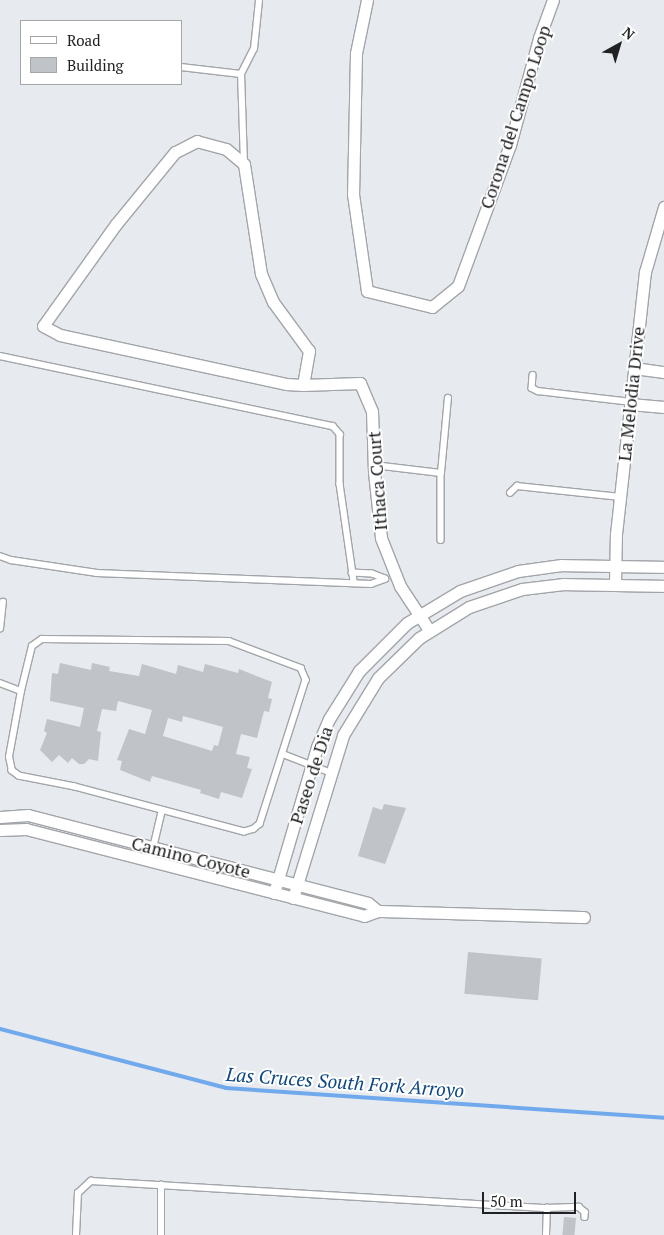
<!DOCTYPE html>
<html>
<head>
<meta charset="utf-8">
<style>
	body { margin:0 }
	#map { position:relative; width:664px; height:1235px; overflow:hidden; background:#e7eaee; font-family:"PT Serif",serif }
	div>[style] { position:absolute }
	.stream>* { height:4px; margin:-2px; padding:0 2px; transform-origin:2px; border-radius:2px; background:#71a9ed }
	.building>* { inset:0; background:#c0c3c7; transform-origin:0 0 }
	.roads { filter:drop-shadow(1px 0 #a2a5a9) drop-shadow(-1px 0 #a2a5a9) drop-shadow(0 1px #a2a5a9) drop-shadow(0 -1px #a2a5a9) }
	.lane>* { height:5.5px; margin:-2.75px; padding:0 2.75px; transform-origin:2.75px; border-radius:2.75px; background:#fff }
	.street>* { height:11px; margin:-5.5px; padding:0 5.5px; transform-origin:5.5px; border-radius:5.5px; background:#fff }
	span { translate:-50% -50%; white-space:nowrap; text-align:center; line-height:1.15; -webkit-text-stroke:4px #fff; paint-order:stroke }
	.street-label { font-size:18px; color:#202123 }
	.water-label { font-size:19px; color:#0d4784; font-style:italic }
	.legend { position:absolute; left:20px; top:20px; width:162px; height:65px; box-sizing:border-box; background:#fff; border:1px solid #a6a6a7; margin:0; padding:6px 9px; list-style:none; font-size:15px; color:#202123 }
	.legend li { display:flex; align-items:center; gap:10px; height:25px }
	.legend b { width:25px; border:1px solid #a6a6a7 }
	.north { position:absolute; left:594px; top:20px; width:50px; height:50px; -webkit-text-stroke:4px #fff; paint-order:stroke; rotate:39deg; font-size:14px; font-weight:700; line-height:20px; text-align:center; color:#202123 }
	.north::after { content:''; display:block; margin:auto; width:18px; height:22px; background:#202123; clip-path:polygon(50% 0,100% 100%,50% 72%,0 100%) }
	.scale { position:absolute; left:482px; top:1192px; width:94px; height:22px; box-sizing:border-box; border:2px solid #202123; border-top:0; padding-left:6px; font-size:15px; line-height:18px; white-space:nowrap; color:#202123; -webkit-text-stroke:4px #fff; paint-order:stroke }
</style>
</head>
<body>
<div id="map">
	<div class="stream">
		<div style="left:0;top:1029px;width:234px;rotate:14.6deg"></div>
		<div style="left:226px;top:1088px;width:439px;rotate:3.9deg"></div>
	</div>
	<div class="building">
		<div style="clip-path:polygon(evenodd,60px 663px,91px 670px,92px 663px,110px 667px,109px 671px,139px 676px,142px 664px,176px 674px,178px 665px,203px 672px,205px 664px,238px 673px,239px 669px,272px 682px,268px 698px,272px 699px,269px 712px,264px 711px,257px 738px,241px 734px,236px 754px,250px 757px,247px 768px,252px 769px,242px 798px,221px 792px,219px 799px,200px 793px,201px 790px,152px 776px,150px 782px,120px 770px,122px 761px,117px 760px,129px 729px,145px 734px,152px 710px,118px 701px,116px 711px,102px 709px,97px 731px,101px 732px,98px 761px,89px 759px,84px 764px,79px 764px,72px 758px,68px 763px,59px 755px,52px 762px,40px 750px,47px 733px,44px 731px,47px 719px,80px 727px,84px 708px,50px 701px,52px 673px,58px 674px,60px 663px,183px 716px,223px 727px,218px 746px,214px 745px,212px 751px,163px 736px,168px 718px,182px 722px,183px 716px)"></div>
		<div style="clip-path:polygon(384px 804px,406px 808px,385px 864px,358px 856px,373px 807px,382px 810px)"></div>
		<div style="left:468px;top:952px;width:74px;height:42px;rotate:5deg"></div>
		<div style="left:564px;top:1217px;width:12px;height:18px;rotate:5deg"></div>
	</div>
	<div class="roads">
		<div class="lane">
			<div style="left:181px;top:67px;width:60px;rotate:6.7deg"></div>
			<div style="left:244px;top:164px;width:90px;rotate:-91.9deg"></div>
			<div style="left:241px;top:74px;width:28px;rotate:-63deg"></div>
			<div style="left:254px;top:49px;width:48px;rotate:-84.1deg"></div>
			<div style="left:0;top:356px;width:340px;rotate:11.9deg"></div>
			<div style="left:333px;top:426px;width:11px;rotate:49deg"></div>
			<div style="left:340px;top:434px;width:50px;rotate:90deg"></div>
			<div style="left:340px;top:484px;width:98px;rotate:81.8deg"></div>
			<div style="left:533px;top:375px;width:13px;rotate:94deg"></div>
			<div style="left:532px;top:388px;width:7px;rotate:27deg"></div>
			<div style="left:538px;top:391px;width:94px;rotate:6.7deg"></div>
			<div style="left:374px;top:465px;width:67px;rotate:6.8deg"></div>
			<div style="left:441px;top:473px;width:75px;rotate:-84.7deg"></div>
			<div style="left:441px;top:473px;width:67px;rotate:90deg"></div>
			<div style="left:510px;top:493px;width:10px;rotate:-45deg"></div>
			<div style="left:517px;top:486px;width:104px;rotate:6.1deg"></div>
			<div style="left:0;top:556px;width:12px;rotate:20deg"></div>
			<div style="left:11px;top:560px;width:87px;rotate:8.6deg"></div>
			<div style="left:97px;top:573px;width:274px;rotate:2.3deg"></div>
			<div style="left:371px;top:584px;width:15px;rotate:-20deg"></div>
			<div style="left:385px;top:579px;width:14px;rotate:-159deg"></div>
			<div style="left:372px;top:574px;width:20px;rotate:-177deg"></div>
			<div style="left:0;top:629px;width:27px;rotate:-84deg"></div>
			<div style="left:42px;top:639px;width:187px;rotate:0.6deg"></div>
			<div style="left:229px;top:641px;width:77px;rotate:20.6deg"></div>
			<div style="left:301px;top:668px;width:13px;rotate:67deg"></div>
			<div style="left:306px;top:680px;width:151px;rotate:107.7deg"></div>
			<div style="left:260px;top:824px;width:8px;rotate:140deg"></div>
			<div style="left:254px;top:829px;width:10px;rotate:163deg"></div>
			<div style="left:244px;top:832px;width:175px;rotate:-165.1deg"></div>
			<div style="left:75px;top:787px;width:57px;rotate:-168.9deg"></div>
			<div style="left:19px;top:776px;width:9px;rotate:-144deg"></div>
			<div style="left:12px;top:771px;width:14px;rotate:-102deg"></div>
			<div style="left:9px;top:757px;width:67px;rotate:-79.7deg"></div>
			<div style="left:21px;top:691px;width:46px;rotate:-76.3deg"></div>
			<div style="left:32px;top:646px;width:12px;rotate:-35deg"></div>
			<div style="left:0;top:683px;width:22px;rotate:21deg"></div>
			<div style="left:283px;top:754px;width:49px;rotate:21.4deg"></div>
			<div style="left:150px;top:861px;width:52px;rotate:-76.8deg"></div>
			<div style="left:76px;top:1235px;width:42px;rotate:-87.3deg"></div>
			<div style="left:78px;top:1193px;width:18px;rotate:-43deg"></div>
			<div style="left:91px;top:1181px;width:457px;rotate:3.4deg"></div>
			<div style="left:547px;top:1208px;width:32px;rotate:-2deg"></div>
			<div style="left:579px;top:1207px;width:8px;rotate:40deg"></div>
			<div style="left:585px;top:1212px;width:5px;rotate:90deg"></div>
			<div style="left:161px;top:1235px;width:50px;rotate:-90deg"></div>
			<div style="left:546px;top:1235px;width:27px;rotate:-88deg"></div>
		</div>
		<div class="street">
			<div style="left:367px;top:0;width:54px;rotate:101.7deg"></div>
			<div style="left:356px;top:53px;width:141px;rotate:91.2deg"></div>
			<div style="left:353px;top:194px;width:98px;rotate:81.8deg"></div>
			<div style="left:367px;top:291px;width:67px;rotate:13.8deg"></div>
			<div style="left:432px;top:307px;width:33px;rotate:-39deg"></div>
			<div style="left:458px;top:286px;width:150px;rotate:-69.8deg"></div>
			<div style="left:510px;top:145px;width:111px;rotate:-74.8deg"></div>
			<div style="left:539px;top:38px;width:40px;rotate:-69.8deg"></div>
			<div style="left:634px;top:368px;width:30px;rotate:8deg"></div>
			<div style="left:303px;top:385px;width:35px;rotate:-80deg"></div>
			<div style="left:309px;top:351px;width:61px;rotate:-126.3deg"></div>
			<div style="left:273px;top:302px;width:30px;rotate:-113deg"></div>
			<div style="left:261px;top:274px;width:111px;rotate:-98.8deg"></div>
			<div style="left:244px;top:164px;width:23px;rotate:-140deg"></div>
			<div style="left:226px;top:149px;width:30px;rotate:-165deg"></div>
			<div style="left:197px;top:141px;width:25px;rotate:153deg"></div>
			<div style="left:175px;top:152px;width:93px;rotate:129.3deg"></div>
			<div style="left:116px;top:224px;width:125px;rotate:125.6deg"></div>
			<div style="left:43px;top:326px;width:19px;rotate:28deg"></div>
			<div style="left:60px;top:335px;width:231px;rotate:12.2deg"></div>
			<div style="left:286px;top:384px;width:17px;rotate:3deg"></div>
			<div style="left:303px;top:385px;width:57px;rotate:-2deg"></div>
			<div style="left:360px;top:383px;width:30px;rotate:67deg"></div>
			<div style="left:372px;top:411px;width:61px;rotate:88.1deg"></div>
			<div style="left:374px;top:472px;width:66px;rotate:83.9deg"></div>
			<div style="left:381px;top:538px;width:52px;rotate:68.4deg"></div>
			<div style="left:400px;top:586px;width:53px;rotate:56.6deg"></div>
			<div style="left:630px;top:404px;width:34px;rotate:5deg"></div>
			<div style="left:615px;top:584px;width:50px;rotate:-88.9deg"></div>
			<div style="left:616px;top:534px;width:264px;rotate:-83.7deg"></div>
			<div style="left:645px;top:272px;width:68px;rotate:-73.7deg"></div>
			<div style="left:0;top:817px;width:28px;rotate:-4deg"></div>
			<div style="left:28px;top:815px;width:351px;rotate:14.5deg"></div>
			<div style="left:368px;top:903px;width:13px;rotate:39deg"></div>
			<div style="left:0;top:830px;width:26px;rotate:-2deg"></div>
			<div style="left:26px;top:829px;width:349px;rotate:14.4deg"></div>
			<div style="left:364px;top:916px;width:15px;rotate:-20deg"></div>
			<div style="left:378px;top:911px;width:206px;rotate:1.7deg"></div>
			<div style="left:274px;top:893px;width:152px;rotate:-73.6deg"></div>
			<div style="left:317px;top:747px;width:30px;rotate:-67deg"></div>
			<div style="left:329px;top:719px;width:57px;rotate:-58deg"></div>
			<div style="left:359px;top:671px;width:68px;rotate:-45deg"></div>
			<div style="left:407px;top:623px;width:62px;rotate:-31.1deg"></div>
			<div style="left:460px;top:591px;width:61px;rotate:-19deg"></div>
			<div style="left:518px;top:571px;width:44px;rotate:-7.8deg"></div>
			<div style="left:562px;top:565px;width:102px;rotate:1.1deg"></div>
			<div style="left:293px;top:898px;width:170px;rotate:-72.9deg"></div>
			<div style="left:343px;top:735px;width:67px;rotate:-58.4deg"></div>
			<div style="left:378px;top:678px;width:57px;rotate:-44.3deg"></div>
			<div style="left:419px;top:638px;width:59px;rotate:-31.8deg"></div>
			<div style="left:469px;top:607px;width:56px;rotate:-18.8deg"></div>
			<div style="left:522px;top:589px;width:42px;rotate:-6.8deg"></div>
			<div style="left:564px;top:584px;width:100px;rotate:1.1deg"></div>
		</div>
	</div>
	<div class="street-label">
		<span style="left:515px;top:117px;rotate:-72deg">Corona del Campo Loop</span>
		<span style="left:631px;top:394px;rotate:-84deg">La Melodia Drive</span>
		<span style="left:377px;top:481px;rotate:-94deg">Ithaca Court</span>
		<span style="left:311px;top:775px;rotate:-72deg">Paseo de Dia</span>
		<span style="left:191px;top:857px;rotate:14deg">Camino Coyote</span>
	</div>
	<div class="water-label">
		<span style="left:345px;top:1082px;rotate:4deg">Las Cruces South Fork Arroyo</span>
	</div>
	<ul class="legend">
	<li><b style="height:6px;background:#fff"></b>Road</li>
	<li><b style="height:14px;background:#c0c3c7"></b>Building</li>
	</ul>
	<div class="north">N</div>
	<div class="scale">50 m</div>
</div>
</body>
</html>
